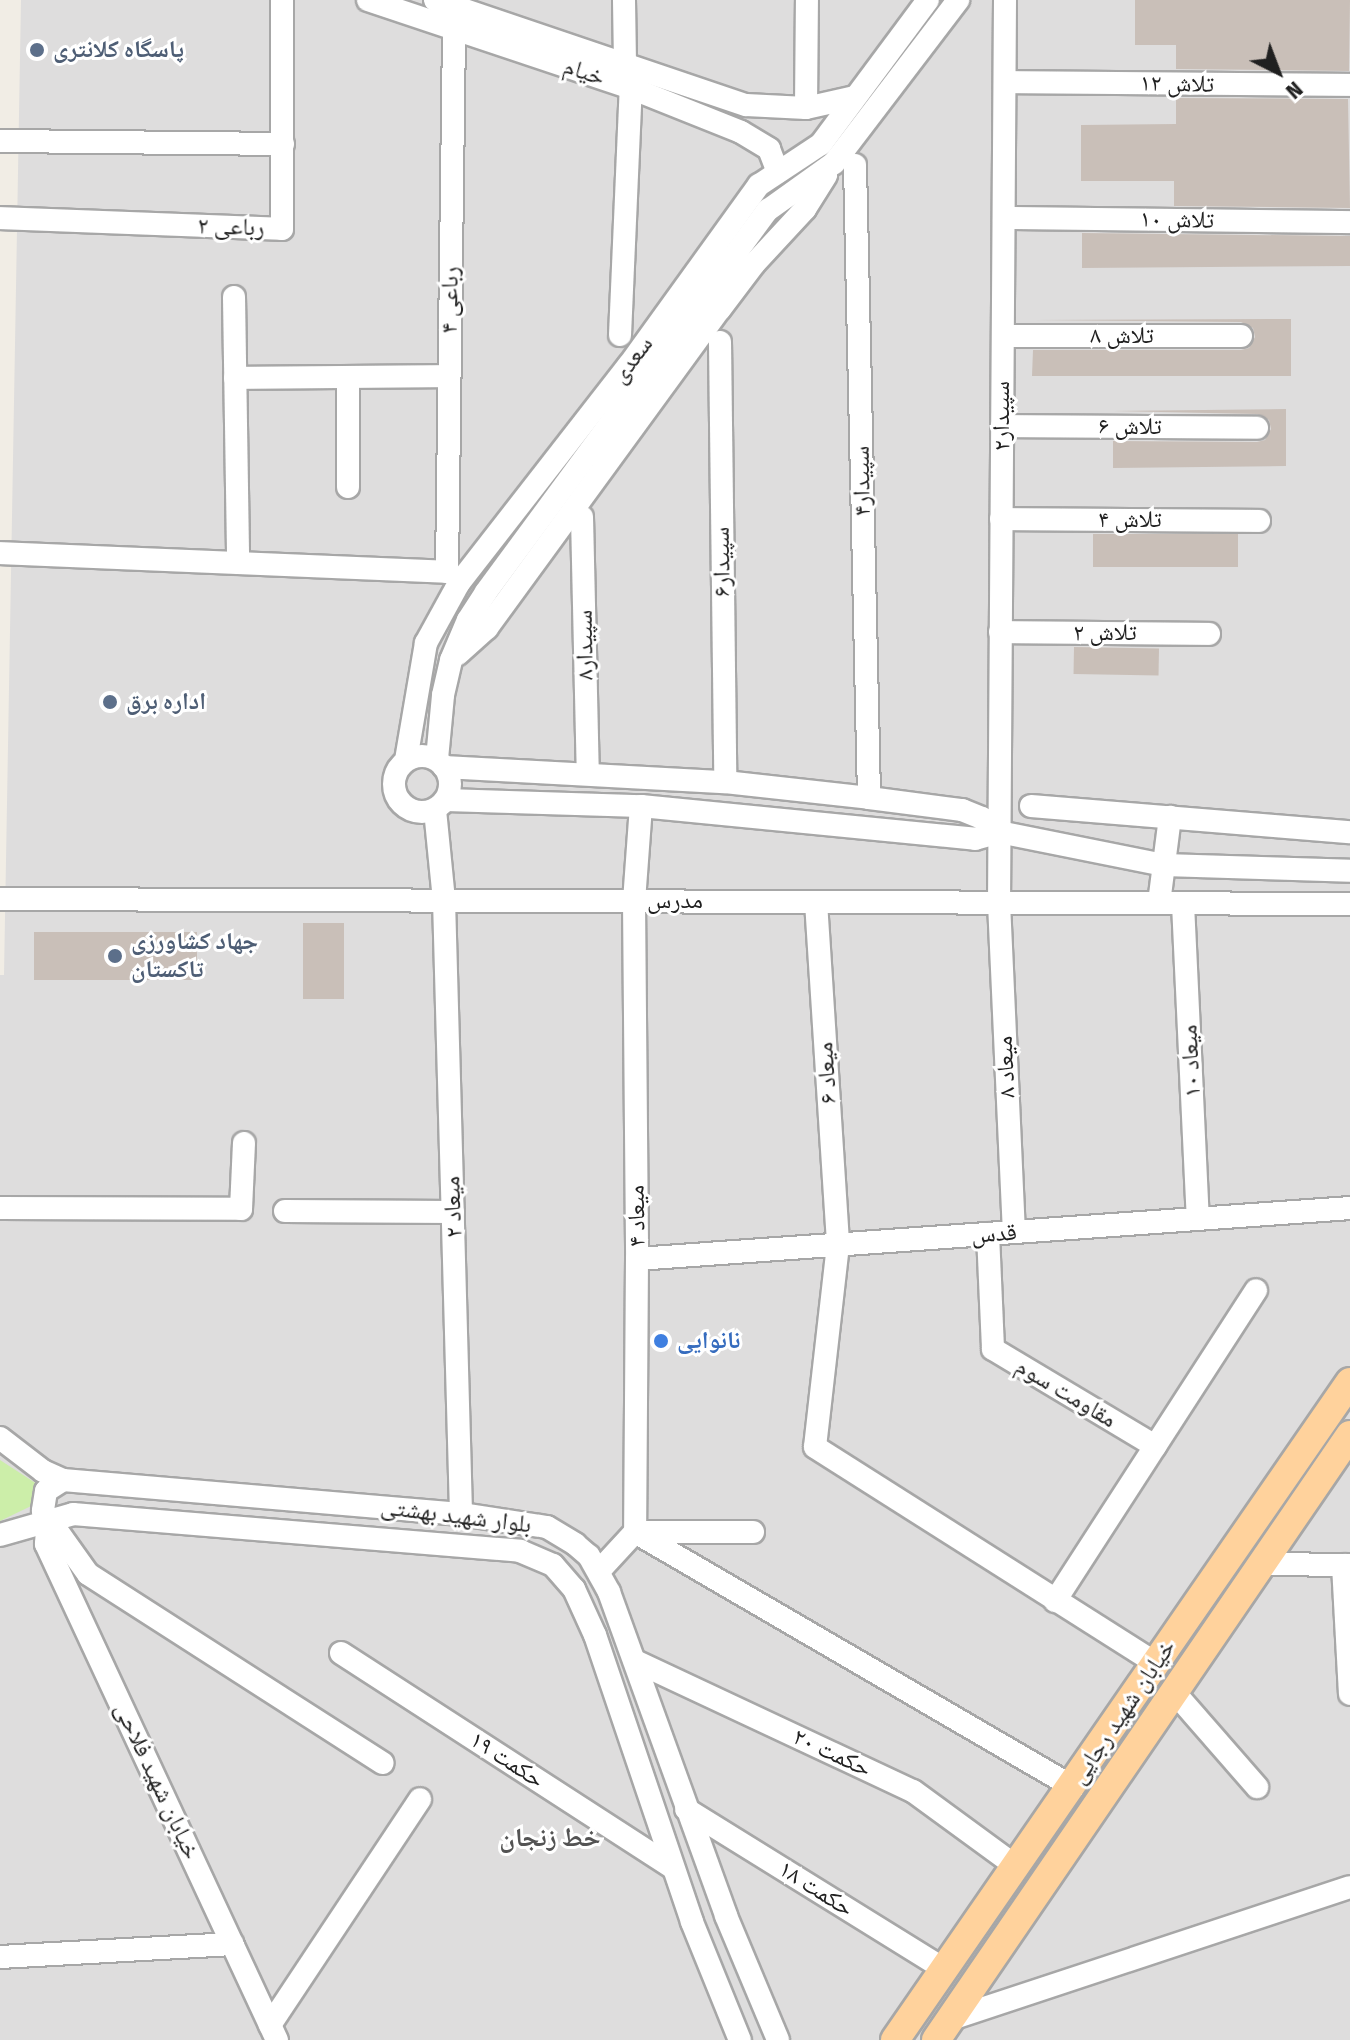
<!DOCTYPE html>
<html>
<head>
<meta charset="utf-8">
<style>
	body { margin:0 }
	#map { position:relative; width:1350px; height:2040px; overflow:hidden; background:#f1ede5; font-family:"Fira Sans Condensed","Noto Naskh Arabic",sans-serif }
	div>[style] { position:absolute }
	.residential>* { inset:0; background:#dedddd }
	.grass>* { inset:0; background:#cceea9 }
	.building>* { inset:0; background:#c9bfb8; transform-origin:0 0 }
	.roads { filter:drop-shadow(2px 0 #a7a7a7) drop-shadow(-2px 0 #a7a7a7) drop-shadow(0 2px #a7a7a7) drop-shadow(0 -2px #a7a7a7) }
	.minor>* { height:22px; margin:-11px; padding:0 11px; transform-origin:11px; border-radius:11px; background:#fff }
	.minor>.ring { margin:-11px; padding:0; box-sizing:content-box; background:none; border:22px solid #fff; border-radius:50% }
	.major>* { height:28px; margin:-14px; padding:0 14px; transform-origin:14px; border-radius:14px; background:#ffd29c }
	.dots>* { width:22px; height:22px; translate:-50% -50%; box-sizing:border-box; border:4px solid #fff; border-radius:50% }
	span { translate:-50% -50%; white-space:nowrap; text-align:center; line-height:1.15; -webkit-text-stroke:6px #fff; paint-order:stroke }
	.service-label { font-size:24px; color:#4e5e75; font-weight:700 }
	.left { translate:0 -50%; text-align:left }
	.street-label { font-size:24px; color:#202020 }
	.shop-label { font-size:24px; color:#366cbe; font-weight:700 }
	.neighbourhood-label { font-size:26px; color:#535353; font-weight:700 }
	.north { position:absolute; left:1238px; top:32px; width:80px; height:80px; -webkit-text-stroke:6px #fff; paint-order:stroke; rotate:138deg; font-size:22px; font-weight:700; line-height:32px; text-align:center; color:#202020 }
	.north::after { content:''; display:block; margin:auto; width:28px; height:36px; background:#202020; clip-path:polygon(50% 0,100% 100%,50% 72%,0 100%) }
</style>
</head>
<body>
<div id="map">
	<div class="residential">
		<div style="clip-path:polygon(21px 0,1350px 0,1350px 2040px,0 2040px,0 975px,4px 975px)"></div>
	</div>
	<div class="grass">
		<div style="clip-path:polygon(0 1460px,54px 1495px,0 1521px)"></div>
	</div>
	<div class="building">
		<div style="clip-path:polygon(1135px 0,1350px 0,1349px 71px,1176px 69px,1176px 45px,1135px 45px)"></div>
		<div style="clip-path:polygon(1176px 98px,1348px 99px,1350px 208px,1174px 206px,1174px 181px,1081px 181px,1081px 125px,1176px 124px)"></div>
		<div style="clip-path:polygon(1082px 233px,1350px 236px,1350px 266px,1082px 268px)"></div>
		<div style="clip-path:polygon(1291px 319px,1291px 376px,1032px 376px,1033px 350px,1241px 350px,1249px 348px,1255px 337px,1253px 328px,1241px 322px,1033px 320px)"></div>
		<div style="clip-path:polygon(1286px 409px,1286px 466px,1113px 468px,1113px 441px,1257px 442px,1265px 440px,1271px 429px,1269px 420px,1257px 414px,1113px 411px)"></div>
		<div style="left:1093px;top:534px;width:145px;height:33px"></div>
		<div style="left:1074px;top:647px;width:85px;height:27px;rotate:1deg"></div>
		<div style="left:303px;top:923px;width:41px;height:76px"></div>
		<div style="left:34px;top:932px;width:163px;height:48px"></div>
	</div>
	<div class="roads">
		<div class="minor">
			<div style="left:368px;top:0;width:277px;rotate:18.5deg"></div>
			<div style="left:631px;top:88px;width:118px;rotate:21.8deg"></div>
			<div style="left:741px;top:132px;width:33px;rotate:31deg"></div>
			<div style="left:769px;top:149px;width:25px;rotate:69deg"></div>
			<div style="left:435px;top:0;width:328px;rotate:18.7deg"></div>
			<div style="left:746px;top:105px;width:60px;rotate:2.9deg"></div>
			<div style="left:806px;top:108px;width:50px;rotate:-12.7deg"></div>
			<div style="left:624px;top:0;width:65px;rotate:89.1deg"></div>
			<div style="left:1005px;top:0;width:903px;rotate:90.38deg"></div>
			<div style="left:999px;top:903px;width:329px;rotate:87.4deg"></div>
			<div style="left:1005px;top:82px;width:345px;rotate:0.5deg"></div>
			<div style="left:806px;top:108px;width:108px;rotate:-89.5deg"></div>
			<div style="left:0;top:141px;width:283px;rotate:0.6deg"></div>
			<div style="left:855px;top:165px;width:633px;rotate:88.73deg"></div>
			<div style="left:0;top:218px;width:282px;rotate:2.2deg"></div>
			<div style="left:282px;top:229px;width:229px;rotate:-90deg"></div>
			<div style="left:1004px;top:218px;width:346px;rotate:0.7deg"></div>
			<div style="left:234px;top:297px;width:266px;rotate:89.1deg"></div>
			<div style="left:620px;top:335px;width:247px;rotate:-87.5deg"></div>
			<div style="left:1003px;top:336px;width:238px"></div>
			<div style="left:720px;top:342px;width:440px;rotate:89.3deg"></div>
			<div style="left:235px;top:378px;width:214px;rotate:-0.5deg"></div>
			<div style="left:1002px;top:426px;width:255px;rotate:0.4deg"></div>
			<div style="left:348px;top:487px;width:110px;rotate:-90deg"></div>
			<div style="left:582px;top:517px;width:256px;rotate:88.7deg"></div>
			<div style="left:1001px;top:519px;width:258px;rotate:0.4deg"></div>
			<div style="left:0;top:553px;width:447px;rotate:2.4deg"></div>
			<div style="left:447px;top:572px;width:543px;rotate:-89.26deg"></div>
			<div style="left:1000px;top:632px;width:209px;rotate:0.5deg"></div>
			<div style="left:458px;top:654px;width:39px;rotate:-42deg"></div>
			<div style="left:487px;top:628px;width:395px;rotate:-53.9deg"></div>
			<div style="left:720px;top:309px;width:56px;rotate:-52.9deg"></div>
			<div style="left:754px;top:264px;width:75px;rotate:-47.2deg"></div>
			<div style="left:805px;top:209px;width:40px;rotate:-58deg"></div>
			<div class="ring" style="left:394px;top:756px;width:34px;height:34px"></div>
			<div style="left:437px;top:759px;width:64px;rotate:-84.6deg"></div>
			<div style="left:443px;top:695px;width:36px;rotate:-77deg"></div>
			<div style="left:451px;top:660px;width:43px;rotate:-67deg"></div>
			<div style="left:468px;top:620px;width:33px;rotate:-57deg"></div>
			<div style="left:486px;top:592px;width:475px;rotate:-53.6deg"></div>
			<div style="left:768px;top:210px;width:81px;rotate:-35.5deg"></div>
			<div style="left:834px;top:163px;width:205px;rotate:-52.7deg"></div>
			<div style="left:406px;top:760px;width:119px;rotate:-80.3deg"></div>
			<div style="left:426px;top:643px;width:68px;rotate:-61.2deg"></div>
			<div style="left:459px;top:583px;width:276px;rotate:-52.1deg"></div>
			<div style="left:629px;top:365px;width:222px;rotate:-54.2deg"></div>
			<div style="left:759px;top:185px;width:74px;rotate:-33.5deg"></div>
			<div style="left:821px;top:144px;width:179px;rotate:-53.4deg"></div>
			<div style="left:444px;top:767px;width:281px;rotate:3.1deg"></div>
			<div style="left:725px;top:782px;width:145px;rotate:6.3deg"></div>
			<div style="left:869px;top:798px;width:94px;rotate:7.4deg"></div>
			<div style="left:962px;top:810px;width:22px;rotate:22deg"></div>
			<div style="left:982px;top:818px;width:22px;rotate:39deg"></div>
			<div style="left:446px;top:800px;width:195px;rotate:1.8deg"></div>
			<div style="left:641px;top:806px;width:336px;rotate:5.6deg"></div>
			<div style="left:975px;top:839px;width:25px;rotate:-16deg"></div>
			<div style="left:999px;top:832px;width:168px;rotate:11.3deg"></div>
			<div style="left:1164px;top:865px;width:186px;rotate:1.8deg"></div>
			<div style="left:641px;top:806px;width:95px;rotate:94.2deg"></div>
			<div style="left:634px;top:901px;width:358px;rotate:89.5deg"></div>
			<div style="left:637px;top:1259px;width:273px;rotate:90.4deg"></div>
			<div style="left:635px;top:1532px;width:118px"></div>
			<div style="left:1031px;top:806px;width:320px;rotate:4.7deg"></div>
			<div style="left:435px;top:810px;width:90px;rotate:84.3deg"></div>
			<div style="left:444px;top:900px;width:614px;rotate:88.41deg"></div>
			<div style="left:0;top:899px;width:1350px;rotate:0.21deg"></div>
			<div style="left:816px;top:902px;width:344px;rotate:86.3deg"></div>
			<div style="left:838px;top:1245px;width:203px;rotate:96.5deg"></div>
			<div style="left:815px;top:1447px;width:403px;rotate:32.4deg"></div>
			<div style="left:1159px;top:903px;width:87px;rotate:-82.7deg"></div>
			<div style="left:1183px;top:904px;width:315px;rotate:87.3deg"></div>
			<div style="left:0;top:1208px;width:241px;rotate:0.2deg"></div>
			<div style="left:241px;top:1209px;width:66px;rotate:-87.4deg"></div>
			<div style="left:285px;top:1211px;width:168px;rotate:0.3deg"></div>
			<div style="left:988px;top:1234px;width:115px;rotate:87.5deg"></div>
			<div style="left:993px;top:1349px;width:189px;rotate:30.9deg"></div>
			<div style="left:637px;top:1259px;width:715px;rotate:-4.09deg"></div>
			<div style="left:0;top:1438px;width:54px;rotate:37.5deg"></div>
			<div style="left:43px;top:1471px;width:22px;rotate:24deg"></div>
			<div style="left:63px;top:1480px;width:399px;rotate:4.9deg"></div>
			<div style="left:461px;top:1514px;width:87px;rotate:8.6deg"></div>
			<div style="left:547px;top:1527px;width:33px;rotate:31deg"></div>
			<div style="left:575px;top:1544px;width:18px;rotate:41deg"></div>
			<div style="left:589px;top:1556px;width:41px;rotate:60.9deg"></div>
			<div style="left:609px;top:1592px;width:344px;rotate:70.1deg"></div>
			<div style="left:726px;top:1916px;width:134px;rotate:67.2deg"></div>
			<div style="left:63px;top:1480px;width:20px;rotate:147deg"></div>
			<div style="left:46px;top:1491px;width:20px;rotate:99deg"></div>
			<div style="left:43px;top:1511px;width:77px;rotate:54.5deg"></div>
			<div style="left:88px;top:1574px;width:350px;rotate:32.7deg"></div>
			<div style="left:48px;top:1520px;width:24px;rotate:95deg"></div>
			<div style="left:46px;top:1544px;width:547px;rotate:65.03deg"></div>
			<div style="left:0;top:1535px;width:76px;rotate:-16deg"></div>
			<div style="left:73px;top:1514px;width:449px;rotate:4.7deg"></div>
			<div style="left:520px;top:1551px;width:36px;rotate:23deg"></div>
			<div style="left:553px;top:1565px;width:32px;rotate:49deg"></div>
			<div style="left:574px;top:1589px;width:51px;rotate:65.5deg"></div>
			<div style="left:595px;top:1635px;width:303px;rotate:71.3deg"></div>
			<div style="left:692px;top:1922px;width:127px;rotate:67.9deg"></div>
			<div style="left:1260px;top:1564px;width:90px;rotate:0.6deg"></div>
			<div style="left:1343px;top:1565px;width:129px;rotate:86.9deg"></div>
			<div style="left:599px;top:1571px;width:53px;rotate:-47.3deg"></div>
			<div style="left:635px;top:1532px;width:507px;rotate:30.21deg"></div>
			<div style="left:1055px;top:1601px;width:370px;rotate:-57.1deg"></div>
			<div style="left:341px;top:1653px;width:394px;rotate:32.9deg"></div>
			<div style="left:635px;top:1661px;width:307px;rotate:25.1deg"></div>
			<div style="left:913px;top:1791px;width:129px;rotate:36.2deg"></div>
			<div style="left:1175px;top:1693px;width:125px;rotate:48.9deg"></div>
			<div style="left:686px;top:1809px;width:306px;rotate:31.8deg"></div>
			<div style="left:0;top:1957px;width:233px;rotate:-3.2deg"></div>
			<div style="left:948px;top:2020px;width:423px;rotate:-18.3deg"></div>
			<div style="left:270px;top:2025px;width:271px;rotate:-56.4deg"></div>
		</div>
		<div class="major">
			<div style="left:895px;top:2040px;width:800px;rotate:-55.34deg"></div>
			<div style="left:936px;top:2040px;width:733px;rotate:-55.62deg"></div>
		</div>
	</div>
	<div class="dots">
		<div style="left:37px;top:50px;background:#5c6f8a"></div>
		<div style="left:110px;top:702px;background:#5c6f8a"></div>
		<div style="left:115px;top:956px;background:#5c6f8a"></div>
		<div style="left:661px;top:1341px;background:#3f7fe0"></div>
	</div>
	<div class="service-label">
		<span class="left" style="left:53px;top:50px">پاسگاه کلانتری</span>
		<span class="left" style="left:126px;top:702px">اداره برق</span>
		<span class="left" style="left:131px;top:956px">جهاد کشاورزی<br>تاکستان</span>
	</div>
	<div class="street-label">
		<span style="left:584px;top:72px;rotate:18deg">خیام</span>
		<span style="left:1177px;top:84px;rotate:1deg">تلاش ۱۲</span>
		<span style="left:1177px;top:220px;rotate:1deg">تلاش ۱۰</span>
		<span style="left:231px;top:227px;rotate:2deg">رباعی ۲</span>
		<span style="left:450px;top:300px;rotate:-89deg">رباعی ۴</span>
		<span style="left:1122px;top:336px">تلاش ۸</span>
		<span style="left:632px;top:360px;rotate:-53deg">سعدی</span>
		<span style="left:1002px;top:416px;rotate:-90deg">سپیدار۲</span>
		<span style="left:1130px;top:427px">تلاش ۶</span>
		<span style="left:862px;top:481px;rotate:-91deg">سپیدار۴</span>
		<span style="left:1130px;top:520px">تلاش ۴</span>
		<span style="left:722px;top:562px;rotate:-91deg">سپیدار۶</span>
		<span style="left:1105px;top:633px">تلاش ۲</span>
		<span style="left:585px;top:645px;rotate:-91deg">سپیدار۸</span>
		<span style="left:675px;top:901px">مدرس</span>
		<span style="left:1191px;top:1061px;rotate:-93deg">میعاد ۱۰</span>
		<span style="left:1006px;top:1067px;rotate:-93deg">میعاد ۸</span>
		<span style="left:827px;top:1073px;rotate:-94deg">میعاد ۶</span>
		<span style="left:453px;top:1207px;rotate:-92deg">میعاد ۲</span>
		<span style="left:637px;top:1216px;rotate:-91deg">میعاد ۴</span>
		<span style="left:994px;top:1234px;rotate:-4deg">قدس</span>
		<span style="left:1066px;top:1393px;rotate:31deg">مقاومت سوم</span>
		<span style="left:456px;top:1516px;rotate:7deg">بلوار شهید بهشتی</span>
		<span style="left:1123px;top:1712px;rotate:-56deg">خیابان شهید رجایی</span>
		<span style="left:832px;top:1753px;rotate:25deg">حکمت ۲۰</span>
		<span style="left:507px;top:1760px;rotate:33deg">حکمت ۱۹</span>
		<span style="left:157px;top:1781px;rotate:65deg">خیابان شهید فلاحی</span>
		<span style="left:816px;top:1889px;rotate:32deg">حکمت ۱۸</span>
	</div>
	<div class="shop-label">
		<span class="left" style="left:677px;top:1341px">نانوایی</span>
	</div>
	<div class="neighbourhood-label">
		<span style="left:550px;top:1838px">خط زنجان</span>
	</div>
	<div class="north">N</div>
</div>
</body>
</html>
